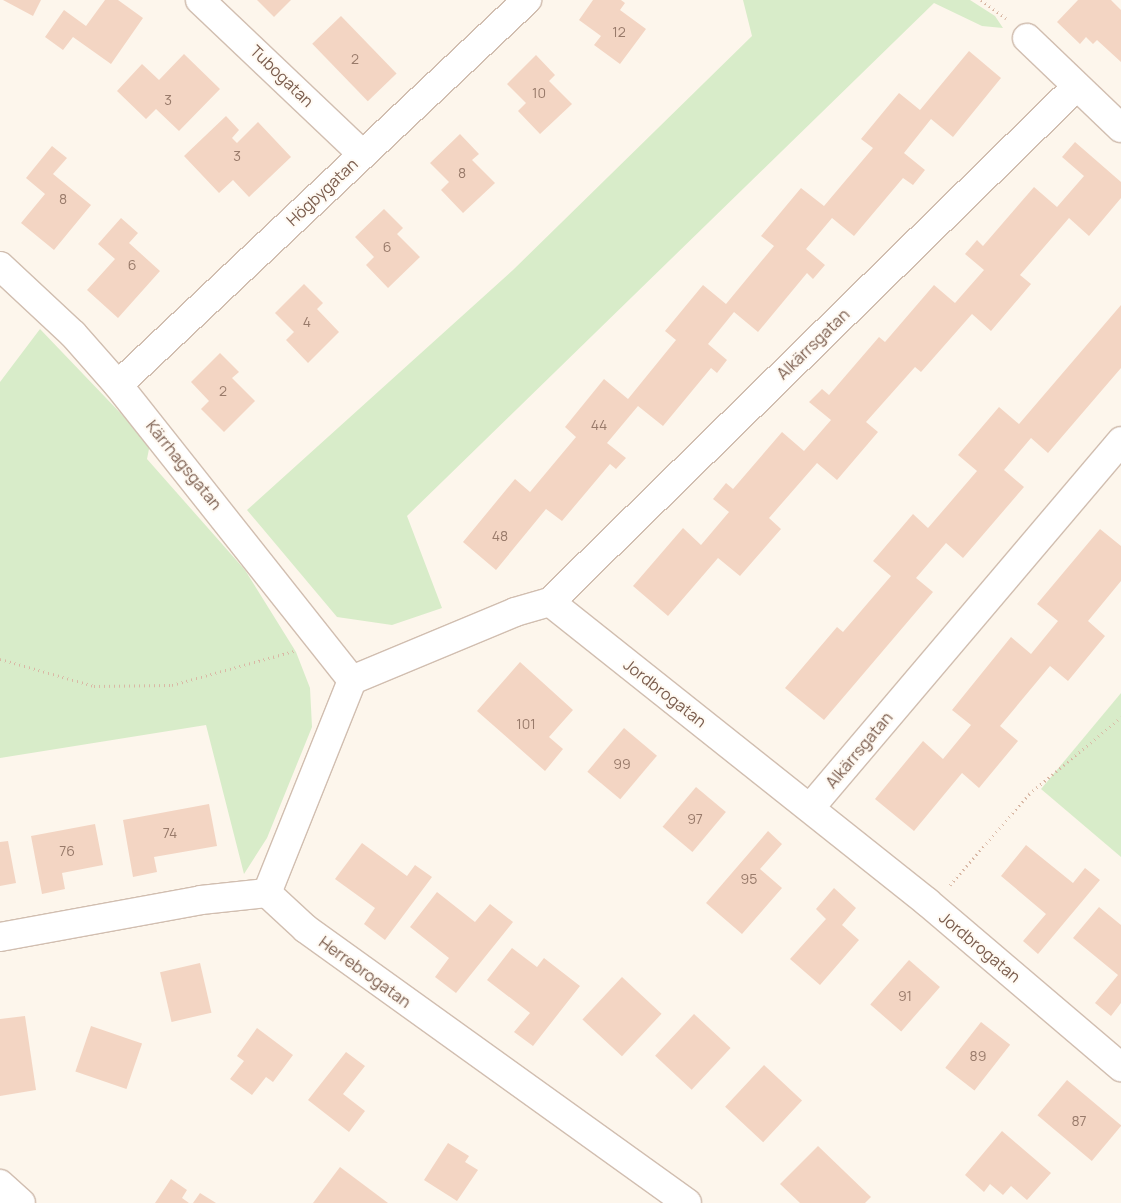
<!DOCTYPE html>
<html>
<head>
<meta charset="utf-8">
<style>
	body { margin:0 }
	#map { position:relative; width:1121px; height:1203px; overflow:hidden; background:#fdf6ec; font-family:Manrope,sans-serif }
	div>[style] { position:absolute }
	.green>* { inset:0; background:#d8ecc9 }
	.building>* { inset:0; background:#f3d5c3; transform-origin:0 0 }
	.path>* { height:3px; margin-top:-1.5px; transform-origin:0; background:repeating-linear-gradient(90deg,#d9b8a5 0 1px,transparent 0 5px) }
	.roads { filter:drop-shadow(1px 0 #d1beb0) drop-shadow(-1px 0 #d1beb0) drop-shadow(0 1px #d1beb0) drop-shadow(0 -1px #d1beb0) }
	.street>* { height:28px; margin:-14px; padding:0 14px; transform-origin:14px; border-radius:14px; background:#fff }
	span { translate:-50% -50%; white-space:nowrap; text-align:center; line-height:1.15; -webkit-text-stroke:4px #fffaf3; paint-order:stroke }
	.number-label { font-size:14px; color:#987a6a }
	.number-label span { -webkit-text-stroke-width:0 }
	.street-label { font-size:16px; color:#7a5c4d }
</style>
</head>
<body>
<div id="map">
	<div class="green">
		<div style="clip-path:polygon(743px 0,970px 0,995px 16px,1003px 28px,982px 26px,934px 3px,407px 516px,442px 608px,392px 625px,337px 617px,247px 510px,513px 270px,752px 36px)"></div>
		<div style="clip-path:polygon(40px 329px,150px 444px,147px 459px,245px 570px,296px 652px,310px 688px,312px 727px,267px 838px,244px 874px,206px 725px,0 758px,0 382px)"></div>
		<div style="clip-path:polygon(1121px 693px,1121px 857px,1041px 789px)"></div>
	</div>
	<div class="building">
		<div style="clip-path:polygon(3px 0,41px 0,33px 16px)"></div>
		<div style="clip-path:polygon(105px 0,118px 0,143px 18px,111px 64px,73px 37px,63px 50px,45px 37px,64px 10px,86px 26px)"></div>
		<div style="clip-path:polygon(257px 0,291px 0,274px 17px)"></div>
		<div style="clip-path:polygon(593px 0,621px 0,625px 3px,620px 10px,646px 29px,620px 64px,594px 45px,601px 36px,579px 20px)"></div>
		<div style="clip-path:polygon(1078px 0,1111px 0,1121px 10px,1121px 62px,1097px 40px,1093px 44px,1086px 37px,1080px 44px,1057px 22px)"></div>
		<div style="left:341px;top:16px;width:80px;height:40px;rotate:46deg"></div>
		<div style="clip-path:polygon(969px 51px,1001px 78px,953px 137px,931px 119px,904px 153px,925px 170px,913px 185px,903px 178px,854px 236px,832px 218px,806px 249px,825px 265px,813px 279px,807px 273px,758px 332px,734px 312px,708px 344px,727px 360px,717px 373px,711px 368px,663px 426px,638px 406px,607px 443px,626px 458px,616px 469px,610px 464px,562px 521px,546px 509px,496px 570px,463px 542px,515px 479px,530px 492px,576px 437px,565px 427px,604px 379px,628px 399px,676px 340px,665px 331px,703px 285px,726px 304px,774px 246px,761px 236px,801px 188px,824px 206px,873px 148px,861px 139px,899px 93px,920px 110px)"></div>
		<div style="clip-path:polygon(184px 54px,220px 89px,179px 131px,156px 109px,146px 119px,117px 91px,142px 64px,159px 80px)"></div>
		<div style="clip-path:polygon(536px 55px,555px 75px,549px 81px,572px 104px,540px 134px,518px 111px,526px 103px,507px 84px)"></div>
		<div style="clip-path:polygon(226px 116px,239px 130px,232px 138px,237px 143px,258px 122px,291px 157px,249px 197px,233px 180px,219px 193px,184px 156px)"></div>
		<div style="clip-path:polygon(460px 134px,479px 154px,472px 160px,495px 183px,463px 213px,441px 190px,449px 182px,430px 163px)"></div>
		<div style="clip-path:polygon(1075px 142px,1121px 182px,1121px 198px,1089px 236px,1069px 218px,1020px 275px,1031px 284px,991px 331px,972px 314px,921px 372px,915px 367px,866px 422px,878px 432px,837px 480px,817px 463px,769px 518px,781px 529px,740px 576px,718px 558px,668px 616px,633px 586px,683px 528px,701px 545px,729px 512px,713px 499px,726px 483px,733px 489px,782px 432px,804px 451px,831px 420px,809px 402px,822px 389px,829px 395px,879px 337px,885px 342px,934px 285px,955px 303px,984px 270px,965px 254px,977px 240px,983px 246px,1034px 187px,1057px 207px,1084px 176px,1062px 157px)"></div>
		<div style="clip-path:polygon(52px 146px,67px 158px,53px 174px,91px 205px,54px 250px,21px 223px,45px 194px,26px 178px)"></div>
		<div style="clip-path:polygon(384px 209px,403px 228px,397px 234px,420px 257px,388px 288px,366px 265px,374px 257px,355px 237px)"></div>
		<div style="clip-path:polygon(121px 218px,138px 233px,129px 243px,160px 271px,118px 318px,87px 290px,115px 259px,98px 244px)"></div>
		<div style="clip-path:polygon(304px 284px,323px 303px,317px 309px,339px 332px,308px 363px,286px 340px,294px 332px,275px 313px)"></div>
		<div style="clip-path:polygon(1121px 305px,1121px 368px,1048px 453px,1031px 438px,1004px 470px,1024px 487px,963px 558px,946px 543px,916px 578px,933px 592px,824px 720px,785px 688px,837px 627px,843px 632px,891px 576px,873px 561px,913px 514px,928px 528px,977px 471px,958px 455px,999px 407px,1019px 424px)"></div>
		<div style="clip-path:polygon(220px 353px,239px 372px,232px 378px,255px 401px,224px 432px,201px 409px,209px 401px,191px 382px)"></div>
		<div style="clip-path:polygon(1100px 529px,1121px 546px,1121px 581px,1088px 621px,1105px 636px,1068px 681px,1050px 666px,1000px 726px,1018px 741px,979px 788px,962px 773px,914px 831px,875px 799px,923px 741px,943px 759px,971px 725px,952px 710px,1011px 637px,1031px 654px,1058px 621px,1037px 604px)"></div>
		<div style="clip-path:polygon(520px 662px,573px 710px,549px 737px,563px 749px,545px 771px,477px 711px)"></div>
		<div style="left:624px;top:728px;width:43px;height:57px;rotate:40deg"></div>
		<div style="left:696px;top:787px;width:39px;height:52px;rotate:40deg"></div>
		<div style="clip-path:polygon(209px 804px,217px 846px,154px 857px,157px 872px,133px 877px,123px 820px)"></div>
		<div style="clip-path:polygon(95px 824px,103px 865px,62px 873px,65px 889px,42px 894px,31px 836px)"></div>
		<div style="clip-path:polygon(768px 831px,782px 844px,760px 869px,782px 888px,742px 934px,706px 903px)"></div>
		<div style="clip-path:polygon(8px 841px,16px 883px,0 886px,0 842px)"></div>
		<div style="clip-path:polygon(362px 843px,407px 876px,415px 865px,432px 877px,385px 940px,364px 924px,375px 908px,335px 879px)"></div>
		<div style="clip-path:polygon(1026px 845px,1073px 883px,1085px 868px,1100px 880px,1038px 954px,1023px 941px,1046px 914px,1001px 876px)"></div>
		<div style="clip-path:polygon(834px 888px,856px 908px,842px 925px,859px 940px,820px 985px,790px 959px,826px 919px,816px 909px)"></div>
		<div style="clip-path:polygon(437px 892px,475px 922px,490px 904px,513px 922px,456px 993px,435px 977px,449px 958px,410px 927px)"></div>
		<div style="clip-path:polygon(1099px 907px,1121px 925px,1121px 1003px,1111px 1016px,1095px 1003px,1118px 975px,1073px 938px)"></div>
		<div style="clip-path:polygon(512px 948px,537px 967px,544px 958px,580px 986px,533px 1046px,514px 1032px,530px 1013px,487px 980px)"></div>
		<div style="left:909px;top:960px;width:41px;height:59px;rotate:41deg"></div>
		<div style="left:200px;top:963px;width:51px;height:41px;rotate:77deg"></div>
		<div style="left:622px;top:977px;width:54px;height:58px;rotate:43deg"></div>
		<div style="left:694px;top:1014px;width:50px;height:57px;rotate:43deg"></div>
		<div style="clip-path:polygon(25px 1016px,36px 1090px,0 1096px,0 1019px)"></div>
		<div style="left:981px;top:1022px;width:37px;height:58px;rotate:38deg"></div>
		<div style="left:91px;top:1026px;width:54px;height:48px;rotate:19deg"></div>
		<div style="clip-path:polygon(257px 1028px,293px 1055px,273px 1082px,266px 1077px,252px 1095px,230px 1079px,244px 1061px,237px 1056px)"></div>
		<div style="clip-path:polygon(346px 1052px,365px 1066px,343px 1094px,365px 1111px,349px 1132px,308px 1100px)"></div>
		<div style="left:764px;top:1065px;width:52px;height:57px;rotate:43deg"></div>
		<div style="left:1067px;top:1080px;width:71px;height:46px;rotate:40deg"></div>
		<div style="clip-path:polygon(1002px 1131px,1051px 1173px,1027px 1200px,1011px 1186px,1003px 1195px,990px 1184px,984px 1192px,965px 1175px)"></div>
		<div style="clip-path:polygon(448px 1143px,469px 1156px,465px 1162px,478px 1170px,457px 1201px,424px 1180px)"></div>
		<div style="clip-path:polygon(818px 1146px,871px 1197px,865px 1203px,800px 1203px,780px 1184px)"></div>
		<div style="clip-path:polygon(340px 1167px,388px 1203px,313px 1203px)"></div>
		<div style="clip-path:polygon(171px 1179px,187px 1190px,182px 1198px,189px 1203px,155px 1203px)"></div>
		<div style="clip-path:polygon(200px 1193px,216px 1203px,193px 1203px)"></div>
	</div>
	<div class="path">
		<div style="left:981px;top:0;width:31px;rotate:36deg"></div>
		<div style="left:0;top:659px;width:98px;rotate:16deg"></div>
		<div style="left:94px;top:686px;width:78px;rotate:-0.7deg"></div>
		<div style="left:172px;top:685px;width:127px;rotate:-15.6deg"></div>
		<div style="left:950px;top:885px;width:121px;rotate:-49deg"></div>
		<div style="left:1029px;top:794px;width:120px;rotate:-39.9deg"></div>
	</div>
	<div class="roads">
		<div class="street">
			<div style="left:200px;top:0;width:224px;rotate:43.5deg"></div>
			<div style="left:1027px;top:38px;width:130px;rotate:43.8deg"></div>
			<div style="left:0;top:266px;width:100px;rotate:43deg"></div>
			<div style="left:73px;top:334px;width:68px;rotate:48.6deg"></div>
			<div style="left:118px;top:385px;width:377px;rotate:51.6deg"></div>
			<div style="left:118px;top:385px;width:562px;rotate:-43.27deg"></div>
			<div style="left:550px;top:602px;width:482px;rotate:38.5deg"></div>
			<div style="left:927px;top:902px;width:255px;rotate:40.4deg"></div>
			<div style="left:810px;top:808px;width:481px;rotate:-49.7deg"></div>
			<div style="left:267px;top:893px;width:229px;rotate:-68.2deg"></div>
			<div style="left:352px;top:680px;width:177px;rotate:-22.6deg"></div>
			<div style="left:515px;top:612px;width:36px;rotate:-16deg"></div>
			<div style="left:550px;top:602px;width:736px;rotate:-44.39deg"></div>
			<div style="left:0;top:937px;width:204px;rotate:-10.4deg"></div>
			<div style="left:201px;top:900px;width:66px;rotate:-6.1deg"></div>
			<div style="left:267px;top:893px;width:53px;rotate:42.7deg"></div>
			<div style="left:306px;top:929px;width:469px;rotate:35.7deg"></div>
			<div style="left:0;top:1184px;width:28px;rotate:42deg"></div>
		</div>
	</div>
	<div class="number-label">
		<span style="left:619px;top:32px">12</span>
		<span style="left:355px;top:59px">2</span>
		<span style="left:539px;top:93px">10</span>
		<span style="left:168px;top:100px">3</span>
		<span style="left:237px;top:156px">3</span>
		<span style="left:462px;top:173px">8</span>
		<span style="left:63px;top:199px">8</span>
		<span style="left:387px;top:247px">6</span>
		<span style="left:132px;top:265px">6</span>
		<span style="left:307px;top:322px">4</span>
		<span style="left:223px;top:391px">2</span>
		<span style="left:599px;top:425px">44</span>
		<span style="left:500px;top:536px">48</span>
		<span style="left:526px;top:724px">101</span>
		<span style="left:622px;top:764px">99</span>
		<span style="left:695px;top:819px">97</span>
		<span style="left:170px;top:833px">74</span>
		<span style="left:67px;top:851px">76</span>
		<span style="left:749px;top:879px">95</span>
		<span style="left:905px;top:996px">91</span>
		<span style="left:978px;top:1056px">89</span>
		<span style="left:1079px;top:1121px">87</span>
	</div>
	<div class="street-label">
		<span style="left:282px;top:76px;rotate:44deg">Tubogatan</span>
		<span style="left:322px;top:192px;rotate:-43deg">Högbygatan</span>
		<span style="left:813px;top:344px;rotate:-44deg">Alkärrsgatan</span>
		<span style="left:184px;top:465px;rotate:51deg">Kärrhagsgatan</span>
		<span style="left:665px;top:693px;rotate:38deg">Jordbrogatan</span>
		<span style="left:859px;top:750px;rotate:-50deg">Alkärrsgatan</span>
		<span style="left:980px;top:947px;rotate:40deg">Jordbrogatan</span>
		<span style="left:365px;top:972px;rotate:36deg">Herrebrogatan</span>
	</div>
</div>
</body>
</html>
